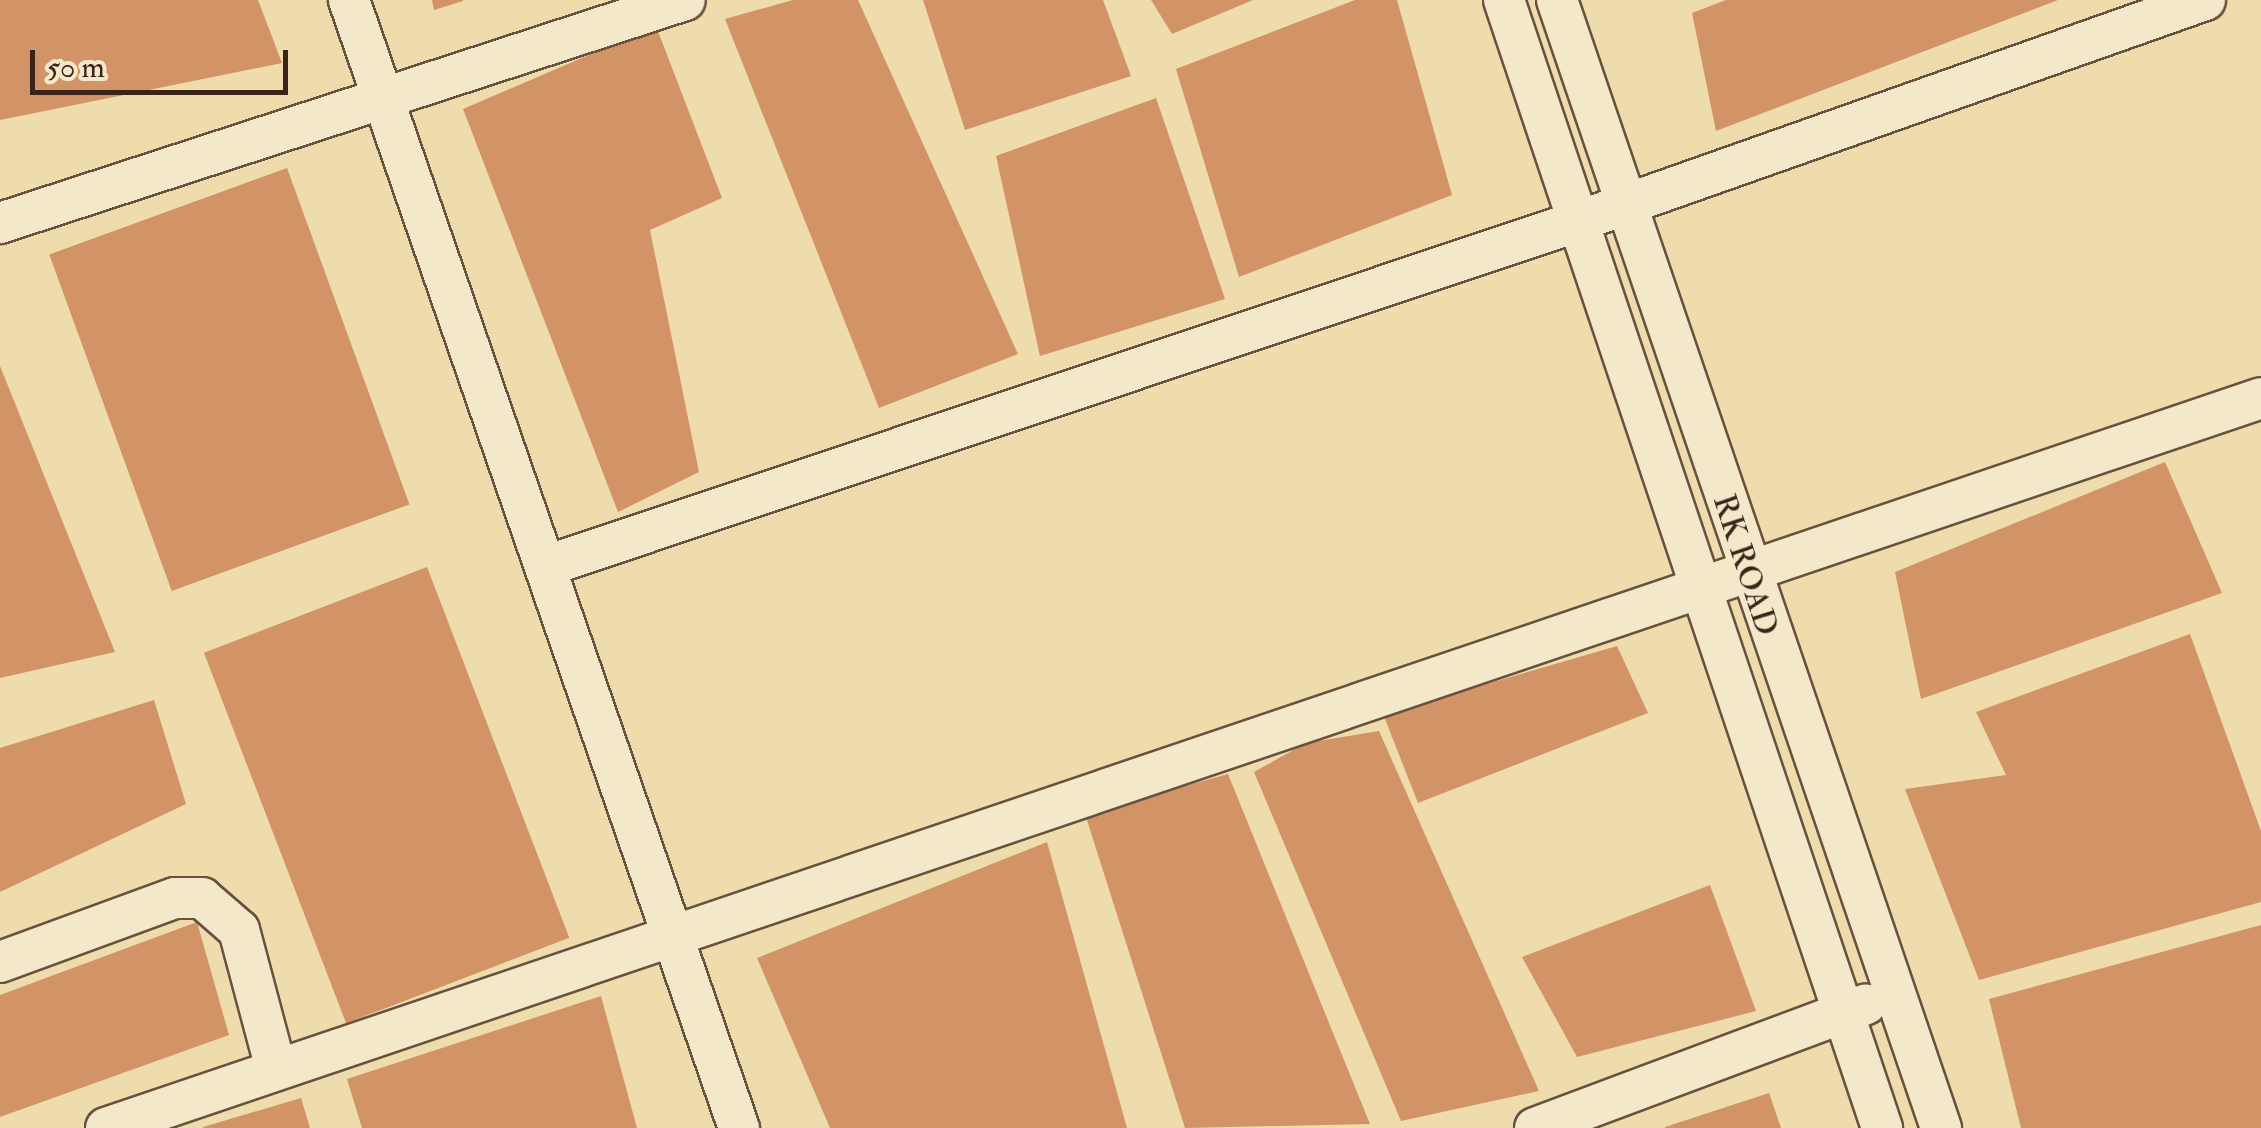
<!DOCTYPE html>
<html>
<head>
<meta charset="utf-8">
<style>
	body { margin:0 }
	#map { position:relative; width:2261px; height:1128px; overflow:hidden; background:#eedcad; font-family:"IM FELL Double Pica",serif }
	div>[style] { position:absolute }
	.building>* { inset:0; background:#d29366; transform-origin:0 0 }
	.roads { filter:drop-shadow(2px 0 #68513f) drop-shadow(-2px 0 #68513f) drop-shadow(0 2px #68513f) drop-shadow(0 -2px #68513f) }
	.minor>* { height:40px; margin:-20px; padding:0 20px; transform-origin:20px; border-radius:20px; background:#f4e8ca }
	span { translate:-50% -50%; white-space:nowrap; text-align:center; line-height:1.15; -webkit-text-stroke:9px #f4e8ca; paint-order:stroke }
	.street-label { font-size:32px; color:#3c231a }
	.scale { position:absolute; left:30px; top:50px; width:258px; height:45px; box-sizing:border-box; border:5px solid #3c231a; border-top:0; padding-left:12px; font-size:30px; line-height:35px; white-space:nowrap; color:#3c231a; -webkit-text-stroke:8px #f4e8ca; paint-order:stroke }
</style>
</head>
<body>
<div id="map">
	<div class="building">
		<div style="clip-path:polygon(0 0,258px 0,282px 63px,0 120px)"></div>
		<div style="clip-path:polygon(432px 0,463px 0,463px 1px,434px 10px)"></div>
		<div style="clip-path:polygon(793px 0,858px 0,1018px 354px,879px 408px,725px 19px)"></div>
		<div style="clip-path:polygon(923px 0,1103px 0,1131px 76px,965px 130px)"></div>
		<div style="clip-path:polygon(1151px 0,1253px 0,1172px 34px)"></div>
		<div style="clip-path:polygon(1355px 0,1397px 0,1452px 195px,1239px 277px,1176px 69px)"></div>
		<div style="clip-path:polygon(1726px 0,2058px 0,1716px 131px,1692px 13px)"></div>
		<div style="clip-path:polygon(656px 26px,722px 198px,650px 230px,699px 472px,618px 512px,463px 109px)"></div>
		<div style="clip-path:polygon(1156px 98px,1225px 299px,1040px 356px,996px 156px)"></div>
		<div style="left:287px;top:168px;width:358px;height:253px;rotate:70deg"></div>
		<div style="clip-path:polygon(0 366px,115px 652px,0 678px)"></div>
		<div style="clip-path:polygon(2165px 462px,2222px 593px,1921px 699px,1895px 572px)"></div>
		<div style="left:427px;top:567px;width:397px;height:239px;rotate:69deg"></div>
		<div style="clip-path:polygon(2190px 634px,2261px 831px,2261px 902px,1979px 980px,1905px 789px,2006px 775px,1976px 712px)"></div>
		<div style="clip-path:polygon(1617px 646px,1648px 713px,1418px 803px,1383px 714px)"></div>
		<div style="clip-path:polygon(154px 700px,186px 804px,0 892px,0 748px)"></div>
		<div style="clip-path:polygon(1379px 731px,1539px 1091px,1401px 1121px,1254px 772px,1306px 743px)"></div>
		<div style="clip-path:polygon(1228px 774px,1370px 1124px,1185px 1128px,1085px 814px)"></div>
		<div style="clip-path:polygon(1047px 842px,1127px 1128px,830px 1128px,757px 958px)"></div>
		<div style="clip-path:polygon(1710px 885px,1756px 1011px,1577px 1057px,1522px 957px)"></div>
		<div style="clip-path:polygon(197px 922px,229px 1035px,0 1117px,0 995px)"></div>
		<div style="clip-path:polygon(2261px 925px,2261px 1128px,2021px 1128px,1989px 999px)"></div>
		<div style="clip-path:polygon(601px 996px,637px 1128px,362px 1128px,347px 1079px)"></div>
		<div style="clip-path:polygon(1769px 1093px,1781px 1128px,1665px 1128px,1665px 1127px)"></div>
		<div style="clip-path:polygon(301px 1098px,310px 1128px,203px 1128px,203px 1127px)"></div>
	</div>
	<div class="roads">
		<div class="minor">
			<div style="left:349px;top:0;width:1194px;rotate:70.93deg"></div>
			<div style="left:1504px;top:0;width:1190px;rotate:71.47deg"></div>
			<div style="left:1557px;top:0;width:1192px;rotate:71.2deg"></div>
			<div style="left:0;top:223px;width:720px;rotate:-18.03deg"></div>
			<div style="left:546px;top:566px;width:1086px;rotate:-18.47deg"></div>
			<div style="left:1576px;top:222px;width:667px;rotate:-19.44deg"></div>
			<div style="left:0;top:962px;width:186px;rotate:-20.1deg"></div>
			<div style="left:175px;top:898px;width:27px"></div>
			<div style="left:202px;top:898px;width:49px;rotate:40.9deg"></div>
			<div style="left:239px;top:930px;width:144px;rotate:75.1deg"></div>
			<div style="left:106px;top:1128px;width:2275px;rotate:-18.71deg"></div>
			<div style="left:1535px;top:1128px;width:353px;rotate:-20.5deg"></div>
		</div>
	</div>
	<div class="street-label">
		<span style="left:1745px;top:565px;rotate:72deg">RK ROAD</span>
	</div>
	<div class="scale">50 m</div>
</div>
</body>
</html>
